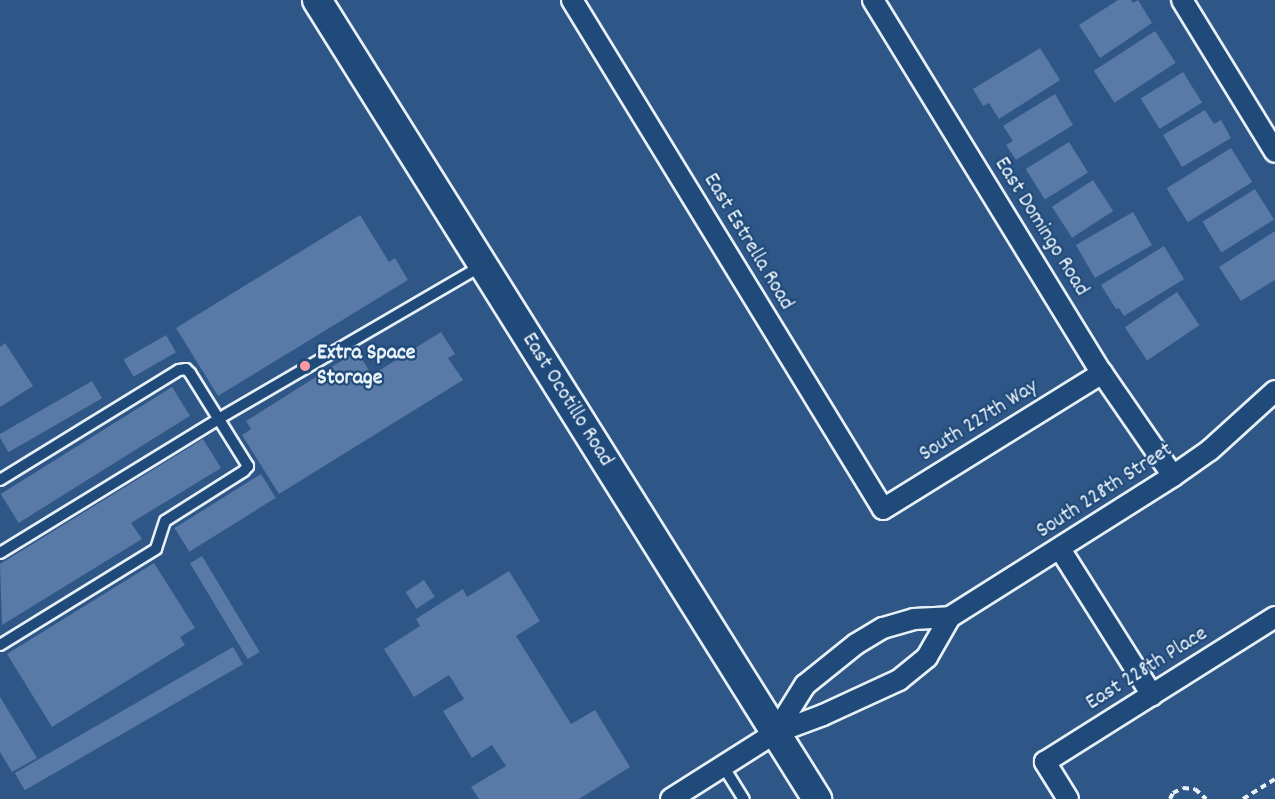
<!DOCTYPE html>
<html>
<head>
<meta charset="utf-8">
<style>
	body { margin:0 }
	#map { position:relative; width:1275px; height:799px; overflow:hidden; background:#2e5686; font-family:Dekko,sans-serif }
	div>[style] { position:absolute }
	.building>* { inset:0; background:#5979a6; transform-origin:0 0 }
	.path>* { height:4px; margin-top:-2px; transform-origin:0; background:repeating-linear-gradient(90deg,#e8f1f8 0 6px,transparent 0 10.5px) }
	.roads { filter:drop-shadow(2px 0 #e8f1f8) drop-shadow(-2px 0 #e8f1f8) drop-shadow(0 2px #e8f1f8) drop-shadow(0 -2px #e8f1f8) }
	.lane>* { height:10px; margin:-5px; padding:0 5px; transform-origin:5px; border-radius:5px; background:#1f4a7a }
	.street>* { height:20px; margin:-10px; padding:0 10px; transform-origin:10px; border-radius:10px; background:#1f4a7a }
	.secondary>* { height:28px; margin:-14px; padding:0 14px; transform-origin:14px; border-radius:14px; background:#1f4a7a }
	.dots>* { width:16px; height:16px; translate:-50% -50%; box-sizing:border-box; border:3px solid #1f4a7a; border-radius:50% }
	span { translate:-50% -50%; white-space:nowrap; text-align:center; line-height:1.15; -webkit-text-stroke:4.5px #1f4a7a; paint-order:stroke }
	.street-label { font-size:22px; color:#e8f1f8 }
	.poi-label { font-size:22px; color:#e8f1f8; font-weight:700 }
	.left { translate:0 -50%; text-align:left }
</style>
</head>
<body>
<div id="map">
	<div class="building">
		<div style="clip-path:polygon(1118px 0,1131px 0,1133px 3px,1138px 0,1152px 23px,1100px 58px,1079px 25px)"></div>
		<div style="left:1155px;top:31px;width:38px;height:73px;rotate:57deg"></div>
		<div style="clip-path:polygon(1040px 48px,1060px 80px,999px 119px,989px 103px,983px 106px,973px 89px)"></div>
		<div style="left:1183px;top:72px;width:36px;height:50px;rotate:58deg"></div>
		<div style="clip-path:polygon(1055px 94px,1073px 125px,1016px 160px,1006px 145px,1013px 141px,1003px 126px)"></div>
		<div style="clip-path:polygon(1205px 110px,1214px 124px,1221px 120px,1231px 138px,1182px 167px,1163px 135px)"></div>
		<div style="left:1069px;top:142px;width:36px;height:51px;rotate:58deg"></div>
		<div style="left:1231px;top:148px;width:40px;height:76px;rotate:58deg"></div>
		<div style="left:1093px;top:180px;width:37px;height:49px;rotate:57deg"></div>
		<div style="left:1255px;top:189px;width:36px;height:62px;rotate:58deg"></div>
		<div style="left:1133px;top:212px;width:38px;height:66px;rotate:60deg"></div>
		<div style="clip-path:polygon(360px 215px,389px 262px,395px 258px,408px 280px,218px 396px,176px 328px)"></div>
		<div style="clip-path:polygon(1275px 231px,1275px 280px,1241px 301px,1219px 267px)"></div>
		<div style="clip-path:polygon(1164px 246px,1184px 279px,1124px 316px,1119px 308px,1116px 309px,1101px 285px)"></div>
		<div style="left:1177px;top:292px;width:40px;height:63px;rotate:56deg"></div>
		<div style="clip-path:polygon(441px 332px,455px 354px,448px 358px,463px 380px,279px 494px,242px 435px,251px 429px,246px 421px,357px 351px,372px 375px)"></div>
		<div style="left:166px;top:335px;width:20px;height:49px;rotate:60deg"></div>
		<div style="clip-path:polygon(5px 343px,33px 386px,0 407px,0 347px)"></div>
		<div style="left:92px;top:381px;width:20px;height:108px;rotate:60deg"></div>
		<div style="left:172px;top:387px;width:34px;height:202px;rotate:58deg"></div>
		<div style="clip-path:polygon(203px 439px,221px 468px,131px 523px,142px 539px,2px 625px,0 564px)"></div>
		<div style="left:261px;top:474px;width:28px;height:102px;rotate:58deg"></div>
		<div style="left:202px;top:556px;width:112px;height:14px;rotate:59deg"></div>
		<div style="clip-path:polygon(154px 563px,195px 628px,180px 637px,185px 645px,52px 727px,7px 654px)"></div>
		<div style="clip-path:polygon(509px 571px,540px 621px,516px 636px,571px 724px,595px 710px,630px 767px,579px 799px,479px 799px,471px 787px,506px 766px,492px 745px,472px 758px,443px 711px,464px 699px,449px 675px,414px 697px,384px 649px,420px 626px,416px 619px,463px 589px,467px 597px)"></div>
		<div style="left:424px;top:580px;width:20px;height:22px;rotate:57deg"></div>
		<div style="left:233px;top:647px;width:20px;height:252px;rotate:60deg"></div>
		<div style="clip-path:polygon(0 697px,37px 758px,12px 772px,0 752px)"></div>
	</div>
	<div class="path">
		<div style="left:1170px;top:799px;width:7px;rotate:-63deg"></div>
		<div style="left:1173px;top:793px;width:11px;rotate:-27deg"></div>
		<div style="left:1183px;top:788px;width:12px;rotate:5deg"></div>
		<div style="left:1195px;top:789px;width:15px;rotate:42deg"></div>
		<div style="left:1243px;top:799px;width:38px;rotate:-32deg"></div>
	</div>
	<div class="roads">
		<div class="lane">
			<div style="left:0;top:480px;width:210px;rotate:-31.6deg"></div>
			<div style="left:179px;top:370px;width:7px;rotate:-8deg"></div>
			<div style="left:186px;top:369px;width:6px;rotate:45deg"></div>
			<div style="left:190px;top:373px;width:110px;rotate:58.1deg"></div>
			<div style="left:248px;top:466px;width:6px;rotate:129deg"></div>
			<div style="left:244px;top:471px;width:93px;rotate:147.7deg"></div>
			<div style="left:165px;top:521px;width:29px;rotate:108deg"></div>
			<div style="left:156px;top:549px;width:183px;rotate:148.4deg"></div>
			<div style="left:0;top:553px;width:258px;rotate:-31.5deg"></div>
			<div style="left:220px;top:418px;width:304px;rotate:-30.2deg"></div>
			<div style="left:723px;top:766px;width:39px;rotate:58deg"></div>
		</div>
		<div class="street">
			<div style="left:572px;top:0;width:596px;rotate:58.57deg"></div>
			<div style="left:883px;top:509px;width:258px;rotate:-31.8deg"></div>
			<div style="left:873px;top:0;width:438px;rotate:58.5deg"></div>
			<div style="left:1102px;top:373px;width:125px;rotate:55.4deg"></div>
			<div style="left:1182px;top:0;width:178px;rotate:58.5deg"></div>
			<div style="left:1060px;top:549px;width:173px;rotate:57.8deg"></div>
			<div style="left:775px;top:733px;width:57px;rotate:-58deg"></div>
			<div style="left:805px;top:685px;width:65px;rotate:-38.8deg"></div>
			<div style="left:856px;top:644px;width:31px;rotate:-31deg"></div>
			<div style="left:883px;top:628px;width:32px;rotate:-16deg"></div>
			<div style="left:914px;top:619px;width:36px;rotate:-3deg"></div>
			<div style="left:671px;top:799px;width:123px;rotate:-32.4deg"></div>
			<div style="left:775px;top:733px;width:51px;rotate:-20.6deg"></div>
			<div style="left:823px;top:715px;width:84px;rotate:-24.7deg"></div>
			<div style="left:899px;top:680px;width:36px;rotate:-39deg"></div>
			<div style="left:927px;top:657px;width:46px;rotate:-60.1deg"></div>
			<div style="left:950px;top:617px;width:264px;rotate:-32.3deg"></div>
			<div style="left:1173px;top:476px;width:45px;rotate:-35.1deg"></div>
			<div style="left:1210px;top:450px;width:88px;rotate:-42.2deg"></div>
			<div style="left:1068px;top:799px;width:44px;rotate:-121.9deg"></div>
			<div style="left:1045px;top:762px;width:272px;rotate:-32.2deg"></div>
		</div>
		<div class="secondary">
			<div style="left:317px;top:0;width:943px;rotate:57.96deg"></div>
		</div>
	</div>
	<div class="dots">
		<div style="left:305px;top:366px;background:#ff9aa2"></div>
	</div>
	<div class="street-label">
		<span style="left:1041px;top:227px;rotate:58deg">East Domingo Road</span>
		<span style="left:748px;top:242px;rotate:59deg">East Estrella Road</span>
		<span style="left:567px;top:400px;rotate:58deg">East Ocotillo Road</span>
		<span style="left:979px;top:421px;rotate:-32deg">South 227th Way</span>
		<span style="left:1105px;top:491px;rotate:-33deg">South 228th Street</span>
		<span style="left:1147px;top:669px;rotate:-32deg">East 228th Place</span>
	</div>
	<div class="poi-label">
		<span class="left" style="left:317px;top:366px">Extra Space<br>Storage</span>
	</div>
</div>
</body>
</html>
